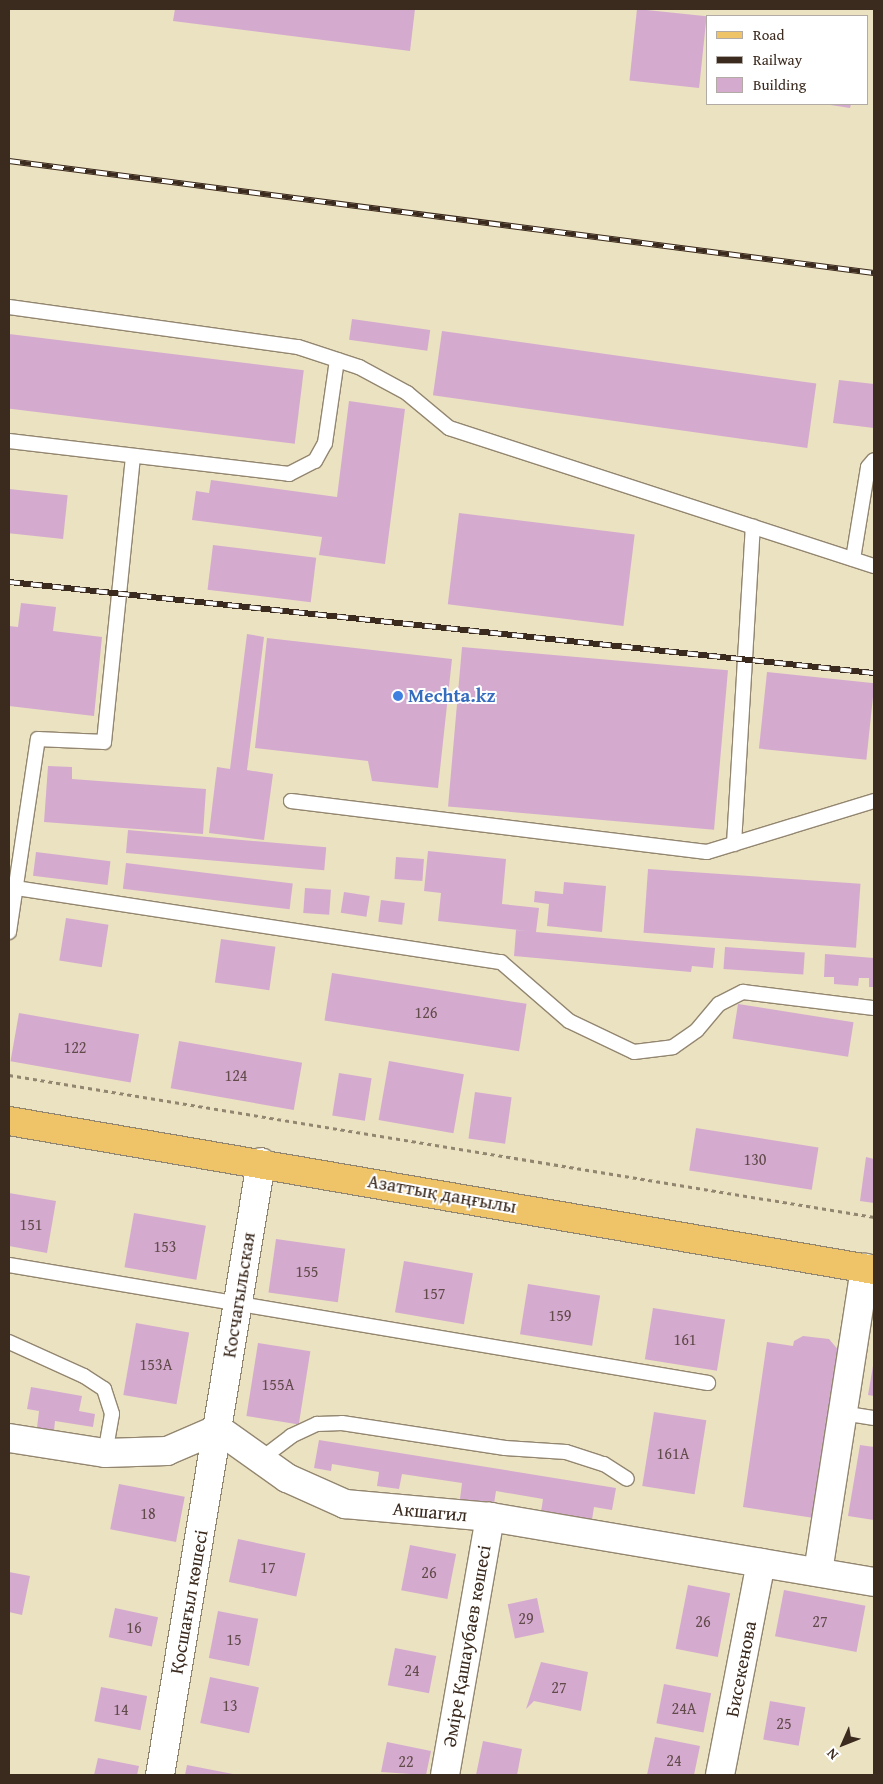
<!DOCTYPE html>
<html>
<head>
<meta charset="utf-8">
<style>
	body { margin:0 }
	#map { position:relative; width:883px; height:1784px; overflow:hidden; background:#ebe2c1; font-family:"Gentium Book Plus",serif }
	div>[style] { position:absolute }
	.building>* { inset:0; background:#d4abcf; transform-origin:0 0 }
	.path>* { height:3px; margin-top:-1.5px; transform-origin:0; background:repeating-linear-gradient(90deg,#938670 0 4px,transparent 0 8px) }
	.roads { filter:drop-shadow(1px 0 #938670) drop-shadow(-1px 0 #938670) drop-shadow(0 1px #938670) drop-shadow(0 -1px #938670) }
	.lane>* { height:14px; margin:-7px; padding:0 7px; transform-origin:7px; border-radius:7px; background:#fff }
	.street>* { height:28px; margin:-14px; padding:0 14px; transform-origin:14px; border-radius:14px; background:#fff }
	.primary>* { height:28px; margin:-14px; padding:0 14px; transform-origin:14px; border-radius:14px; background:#efc469 }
	.rail>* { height:5.5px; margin-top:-2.75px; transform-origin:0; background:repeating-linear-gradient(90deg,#fff 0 11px,#3b2a1e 0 22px); box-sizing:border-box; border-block:1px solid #3b2a1e }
	.dots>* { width:14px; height:14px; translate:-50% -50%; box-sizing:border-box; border:2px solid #fff; border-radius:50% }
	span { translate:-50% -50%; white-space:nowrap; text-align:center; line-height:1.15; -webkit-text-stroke:4px #fff; paint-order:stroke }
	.number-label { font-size:16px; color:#614a4a }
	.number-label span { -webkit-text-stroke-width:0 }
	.shop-label { font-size:19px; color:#366cbe; font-weight:700 }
	.left { translate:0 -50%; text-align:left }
	.street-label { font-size:19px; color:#3b2a1e }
	.frame { position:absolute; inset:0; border:10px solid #3b2a1e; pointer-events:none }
	.legend { position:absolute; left:706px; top:15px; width:162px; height:90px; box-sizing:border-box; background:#fff; border:1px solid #b1aaa5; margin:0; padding:6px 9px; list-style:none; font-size:15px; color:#3b2a1e }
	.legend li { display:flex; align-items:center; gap:10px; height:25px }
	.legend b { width:25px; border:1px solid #b1aaa5 }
	.north { position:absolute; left:818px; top:1719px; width:50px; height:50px; -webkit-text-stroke:4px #fff; paint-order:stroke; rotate:226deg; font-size:14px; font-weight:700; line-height:20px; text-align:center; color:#3b2a1e }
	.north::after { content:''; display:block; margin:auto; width:18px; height:22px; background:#3b2a1e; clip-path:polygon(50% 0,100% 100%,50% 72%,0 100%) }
</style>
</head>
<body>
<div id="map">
	<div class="building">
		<div style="clip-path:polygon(175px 9px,415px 9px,410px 51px,173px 21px)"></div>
		<div style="left:637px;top:9px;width:70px;height:72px;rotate:6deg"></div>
		<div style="clip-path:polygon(824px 104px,851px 104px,850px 108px)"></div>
		<div style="left:352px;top:319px;width:79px;height:21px;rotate:8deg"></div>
		<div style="left:442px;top:331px;width:378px;height:65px;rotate:8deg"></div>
		<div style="left:9px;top:334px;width:297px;height:74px;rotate:7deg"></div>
		<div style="clip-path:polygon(839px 380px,874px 384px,874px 428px,833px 423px)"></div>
		<div style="clip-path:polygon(349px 401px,405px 409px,385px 564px,319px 555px,322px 537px,192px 520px,196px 491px,209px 493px,211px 480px,337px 497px)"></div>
		<div style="left:9px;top:489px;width:59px;height:44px;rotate:6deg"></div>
		<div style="left:459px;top:513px;width:177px;height:92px;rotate:7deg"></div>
		<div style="left:213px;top:545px;width:104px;height:45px;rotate:7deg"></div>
		<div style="clip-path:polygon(21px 603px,56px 607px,53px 631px,102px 637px,94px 716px,9px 706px,9px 626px,18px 627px)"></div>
		<div style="clip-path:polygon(247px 634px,264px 637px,247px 770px,273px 774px,264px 840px,209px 833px,217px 767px,230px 769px)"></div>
		<div style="clip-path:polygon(267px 638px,452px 659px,438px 788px,372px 781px,368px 761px,255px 748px)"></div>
		<div style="left:462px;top:647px;width:267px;height:160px;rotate:5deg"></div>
		<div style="left:767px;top:672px;width:108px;height:77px;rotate:6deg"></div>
		<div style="clip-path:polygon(48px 766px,72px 767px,72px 779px,206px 789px,203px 834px,44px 822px)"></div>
		<div style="left:128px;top:830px;width:199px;height:23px;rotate:5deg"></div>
		<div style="clip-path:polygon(428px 851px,506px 859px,502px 904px,539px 908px,536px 932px,715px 948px,713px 968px,692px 966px,691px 972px,514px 956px,516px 930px,527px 931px,438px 921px,441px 893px,424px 891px)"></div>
		<div style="left:36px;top:852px;width:75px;height:24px;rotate:7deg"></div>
		<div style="left:396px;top:857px;width:28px;height:22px;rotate:4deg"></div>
		<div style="left:126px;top:863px;width:168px;height:26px;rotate:7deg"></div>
		<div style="left:648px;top:869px;width:213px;height:64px;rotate:4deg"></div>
		<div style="clip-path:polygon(564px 882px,606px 886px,602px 932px,547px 926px,549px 904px,534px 902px,535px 891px,563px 894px)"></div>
		<div style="left:305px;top:888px;width:26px;height:25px;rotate:4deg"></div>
		<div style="left:344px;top:892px;width:26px;height:21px;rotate:9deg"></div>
		<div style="left:381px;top:900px;width:24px;height:22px;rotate:7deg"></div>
		<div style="left:66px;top:918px;width:43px;height:43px;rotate:9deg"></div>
		<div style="left:221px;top:939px;width:55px;height:44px;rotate:8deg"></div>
		<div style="left:725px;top:947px;width:80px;height:22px;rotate:4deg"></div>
		<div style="clip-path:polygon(825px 954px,874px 958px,874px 987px,869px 987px,869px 978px,859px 978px,858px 986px,834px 984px,834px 977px,824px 977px)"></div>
		<div style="left:332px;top:973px;width:197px;height:48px;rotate:9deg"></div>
		<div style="left:738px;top:1004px;width:117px;height:35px;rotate:9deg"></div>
		<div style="left:19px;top:1013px;width:122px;height:49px;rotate:10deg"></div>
		<div style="left:179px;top:1041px;width:125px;height:48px;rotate:10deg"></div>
		<div style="left:389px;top:1061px;width:76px;height:60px;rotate:10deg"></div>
		<div style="left:339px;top:1073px;width:33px;height:43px;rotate:9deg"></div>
		<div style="left:475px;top:1092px;width:37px;height:47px;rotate:8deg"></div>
		<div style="left:696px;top:1128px;width:124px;height:43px;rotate:9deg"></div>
		<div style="clip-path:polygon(866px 1157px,874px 1159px,874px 1203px,860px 1201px)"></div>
		<div style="clip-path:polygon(9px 1193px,56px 1201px,47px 1253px,9px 1246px)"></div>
		<div style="left:134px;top:1213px;width:73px;height:55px;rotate:10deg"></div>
		<div style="left:276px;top:1239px;width:70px;height:54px;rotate:8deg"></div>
		<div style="left:404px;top:1261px;width:70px;height:52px;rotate:10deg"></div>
		<div style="left:528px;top:1284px;width:73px;height:51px;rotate:9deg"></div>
		<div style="left:653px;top:1308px;width:73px;height:52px;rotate:9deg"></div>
		<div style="left:136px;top:1323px;width:54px;height:73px;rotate:10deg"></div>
		<div style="clip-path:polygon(803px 1336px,829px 1339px,845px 1358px,814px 1518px,743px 1507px,767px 1342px,793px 1346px,794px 1341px)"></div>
		<div style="left:258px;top:1343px;width:53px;height:74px;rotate:9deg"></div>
		<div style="clip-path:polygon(873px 1366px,874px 1366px,874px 1396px,868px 1395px)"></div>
		<div style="clip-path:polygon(31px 1387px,82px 1396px,79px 1411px,95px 1414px,93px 1427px,55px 1421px,54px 1431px,37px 1428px,39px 1411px,27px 1409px)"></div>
		<div style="left:654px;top:1412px;width:53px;height:75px;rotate:9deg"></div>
		<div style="clip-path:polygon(319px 1440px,616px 1488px,612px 1510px,594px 1507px,592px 1520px,541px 1512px,543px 1499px,496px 1491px,494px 1504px,460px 1499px,462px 1483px,402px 1474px,399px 1489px,377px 1486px,379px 1472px,332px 1464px,331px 1471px,314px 1468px)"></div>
		<div style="clip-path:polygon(860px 1445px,874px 1447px,874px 1520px,848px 1516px)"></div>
		<div style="left:119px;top:1484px;width:67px;height:46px;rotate:11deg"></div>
		<div style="left:238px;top:1539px;width:69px;height:44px;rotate:12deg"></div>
		<div style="left:410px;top:1545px;width:47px;height:46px;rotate:11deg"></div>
		<div style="clip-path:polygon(9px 1572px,30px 1576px,22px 1615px,9px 1612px)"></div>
		<div style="left:688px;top:1585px;width:43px;height:65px;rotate:11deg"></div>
		<div style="left:784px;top:1590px;width:83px;height:47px;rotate:11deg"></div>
		<div style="left:537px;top:1598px;width:35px;height:30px;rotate:78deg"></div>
		<div style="left:115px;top:1608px;width:44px;height:30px;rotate:12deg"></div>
		<div style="left:218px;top:1611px;width:41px;height:48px;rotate:11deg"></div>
		<div style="left:395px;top:1648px;width:42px;height:38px;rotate:11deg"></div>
		<div style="clip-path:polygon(541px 1662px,588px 1672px,581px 1711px,534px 1701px,526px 1709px)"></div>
		<div style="left:210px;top:1677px;width:50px;height:47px;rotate:12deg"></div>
		<div style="left:664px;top:1684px;width:48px;height:40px;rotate:11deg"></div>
		<div style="left:101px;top:1687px;width:47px;height:35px;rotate:11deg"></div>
		<div style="left:770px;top:1701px;width:36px;height:39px;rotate:10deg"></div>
		<div style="clip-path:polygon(655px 1737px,700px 1746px,694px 1775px,647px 1775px)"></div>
		<div style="clip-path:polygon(483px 1741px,522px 1749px,517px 1775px,476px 1775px)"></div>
		<div style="clip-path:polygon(387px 1742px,431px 1751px,426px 1775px,381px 1772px)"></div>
		<div style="clip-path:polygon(98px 1758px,139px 1766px,137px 1775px,94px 1775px)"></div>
		<div style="clip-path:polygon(187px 1765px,233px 1774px,233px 1775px,185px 1775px)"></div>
	</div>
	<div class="path">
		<div style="left:9px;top:1075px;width:877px;rotate:9.32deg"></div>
	</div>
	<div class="roads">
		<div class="lane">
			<div style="left:9px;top:307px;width:292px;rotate:7.9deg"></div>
			<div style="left:298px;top:347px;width:64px;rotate:18.2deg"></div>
			<div style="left:359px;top:367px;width:55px;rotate:28.4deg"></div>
			<div style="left:407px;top:393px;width:55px;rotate:39.8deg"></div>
			<div style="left:449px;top:428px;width:447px;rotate:18deg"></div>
			<div style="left:9px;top:441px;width:282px;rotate:6.7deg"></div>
			<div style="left:289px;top:474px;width:29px;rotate:-27deg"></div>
			<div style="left:315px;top:461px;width:21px;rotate:-61deg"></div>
			<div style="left:325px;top:443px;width:84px;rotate:-81.8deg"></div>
			<div style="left:853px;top:559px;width:93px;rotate:-80.7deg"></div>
			<div style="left:868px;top:467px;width:9px;rotate:-49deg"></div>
			<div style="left:291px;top:801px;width:419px;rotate:7deg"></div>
			<div style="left:707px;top:852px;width:175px;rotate:-17deg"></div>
			<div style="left:734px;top:844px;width:318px;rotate:-86.6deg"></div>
			<div style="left:9px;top:887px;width:498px;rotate:8.7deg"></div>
			<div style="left:501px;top:962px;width:90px;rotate:40.9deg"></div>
			<div style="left:569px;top:1021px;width:72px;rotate:25.5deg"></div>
			<div style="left:634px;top:1052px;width:39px;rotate:-7deg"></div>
			<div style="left:673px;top:1047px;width:29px;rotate:-35deg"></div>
			<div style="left:697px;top:1030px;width:34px;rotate:-50deg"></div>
			<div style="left:719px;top:1004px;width:27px;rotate:-27deg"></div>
			<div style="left:743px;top:992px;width:132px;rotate:7deg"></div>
			<div style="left:9px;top:932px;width:195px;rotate:-81.5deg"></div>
			<div style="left:38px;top:739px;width:66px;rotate:2.6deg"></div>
			<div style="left:104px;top:742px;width:287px;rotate:-84.2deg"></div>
			<div style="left:9px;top:1265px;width:709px;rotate:9.58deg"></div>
			<div style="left:9px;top:1342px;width:82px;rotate:24.4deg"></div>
			<div style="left:84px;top:1376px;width:24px;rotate:33deg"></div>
			<div style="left:104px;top:1389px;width:26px;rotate:72deg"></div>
			<div style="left:112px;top:1414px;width:40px;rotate:100deg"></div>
			<div style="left:842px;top:1413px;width:32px;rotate:9deg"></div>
			<div style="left:261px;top:1459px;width:38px;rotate:-37deg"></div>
			<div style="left:291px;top:1436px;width:29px;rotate:-25deg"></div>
			<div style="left:317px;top:1424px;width:25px;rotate:-2deg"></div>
			<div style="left:342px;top:1423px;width:165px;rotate:8.7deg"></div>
			<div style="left:505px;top:1448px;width:61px;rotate:3.8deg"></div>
			<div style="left:566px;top:1452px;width:40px;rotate:18deg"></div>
			<div style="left:604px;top:1464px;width:27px;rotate:33deg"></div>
		</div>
		<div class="street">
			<div style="left:9px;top:1438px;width:97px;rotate:8.9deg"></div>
			<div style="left:105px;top:1453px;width:62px;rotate:-1.8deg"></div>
			<div style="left:167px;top:1451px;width:56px;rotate:-23.3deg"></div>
			<div style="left:218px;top:1429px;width:85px;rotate:35.4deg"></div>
			<div style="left:287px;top:1478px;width:64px;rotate:24.1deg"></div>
			<div style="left:345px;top:1504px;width:146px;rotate:5.1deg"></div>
			<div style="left:490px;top:1517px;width:389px;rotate:9.6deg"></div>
			<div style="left:818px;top:1572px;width:308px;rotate:-81.2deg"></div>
			<div style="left:160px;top:1775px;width:621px;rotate:-80.64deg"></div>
			<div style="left:445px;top:1775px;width:262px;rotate:-80.1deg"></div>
			<div style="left:720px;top:1775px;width:216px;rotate:-79.1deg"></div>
		</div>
		<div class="primary">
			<div style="left:9px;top:1121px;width:878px;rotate:9.77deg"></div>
		</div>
	</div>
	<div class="rail">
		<div style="left:9px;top:161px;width:872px;rotate:7.38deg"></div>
		<div style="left:9px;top:582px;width:870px;rotate:6.01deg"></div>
	</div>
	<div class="dots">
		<div style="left:398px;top:696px;background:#3f7fe0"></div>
	</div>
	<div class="number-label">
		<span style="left:426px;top:1012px">126</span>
		<span style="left:75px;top:1047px">122</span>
		<span style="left:236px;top:1075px">124</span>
		<span style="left:755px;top:1159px">130</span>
		<span style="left:31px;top:1224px">151</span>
		<span style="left:165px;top:1246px">153</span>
		<span style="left:307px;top:1271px">155</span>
		<span style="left:434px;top:1293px">157</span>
		<span style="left:560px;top:1315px">159</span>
		<span style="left:685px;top:1339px">161</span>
		<span style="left:156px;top:1364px">153А</span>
		<span style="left:278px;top:1384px">155А</span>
		<span style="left:673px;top:1453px">161А</span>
		<span style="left:148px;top:1513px">18</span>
		<span style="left:268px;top:1567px">17</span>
		<span style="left:429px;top:1572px">26</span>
		<span style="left:526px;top:1618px">29</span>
		<span style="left:703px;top:1621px">26</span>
		<span style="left:820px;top:1621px">27</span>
		<span style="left:134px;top:1627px">16</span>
		<span style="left:234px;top:1639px">15</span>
		<span style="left:412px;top:1670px">24</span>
		<span style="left:559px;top:1687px">27</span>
		<span style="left:230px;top:1705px">13</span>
		<span style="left:684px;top:1708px">24А</span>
		<span style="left:121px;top:1709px">14</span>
		<span style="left:784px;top:1723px">25</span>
		<span style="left:674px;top:1760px">24</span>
		<span style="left:406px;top:1761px">22</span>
	</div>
	<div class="shop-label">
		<span class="left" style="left:408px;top:696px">Mechta.kz</span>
	</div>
	<div class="street-label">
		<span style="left:442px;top:1194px;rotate:10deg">Азаттық даңғылы</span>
		<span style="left:239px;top:1295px;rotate:-81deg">Косчагыльская</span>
		<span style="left:430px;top:1512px;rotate:5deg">Акшагил</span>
		<span style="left:189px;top:1602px;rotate:-80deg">Қосшағыл көшесі</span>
		<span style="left:467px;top:1646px;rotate:-80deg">Әміре Қашаубаев көшесі</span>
		<span style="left:741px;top:1669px;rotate:-79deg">Бисекенова</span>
	</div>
	<div class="frame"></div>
	<ul class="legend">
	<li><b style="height:6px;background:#efc469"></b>Road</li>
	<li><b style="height:6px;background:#3b2a1e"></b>Railway</li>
	<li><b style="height:14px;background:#d4abcf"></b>Building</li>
	</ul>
	<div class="north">N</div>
</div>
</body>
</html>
